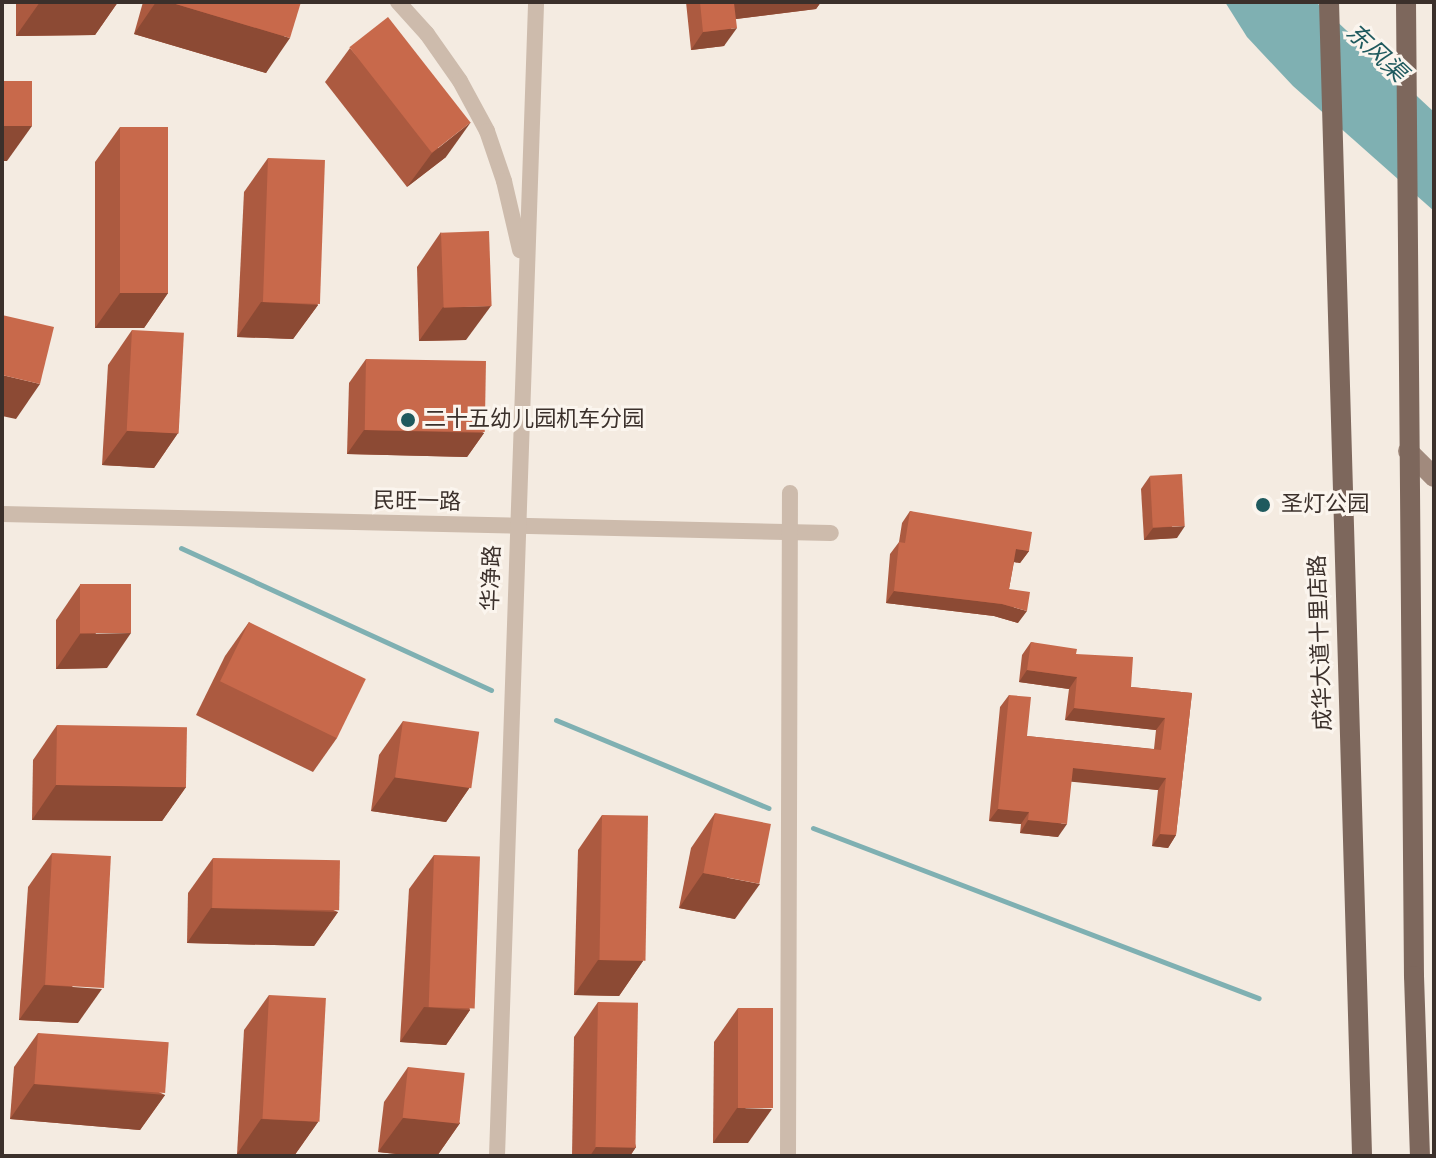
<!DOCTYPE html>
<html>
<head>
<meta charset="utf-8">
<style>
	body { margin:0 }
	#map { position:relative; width:1436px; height:1158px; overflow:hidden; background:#f4ebe1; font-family:"Source Sans 3","Noto Sans SC",sans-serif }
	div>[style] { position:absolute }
	.water>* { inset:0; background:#7fb0b2 }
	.stream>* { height:5px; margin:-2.5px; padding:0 2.5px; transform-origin:2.5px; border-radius:2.5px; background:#7fb0b2 }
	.minor>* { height:16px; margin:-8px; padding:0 8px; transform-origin:8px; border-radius:8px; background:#cdbbac }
	.secondary>* { height:20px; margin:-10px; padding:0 10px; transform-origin:10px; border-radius:10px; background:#a18a7d }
	.primary>* { height:20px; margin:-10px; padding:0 10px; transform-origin:10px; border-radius:10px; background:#7d675c }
	.wall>* { inset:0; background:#ac5a40 }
	.shaded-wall>* { inset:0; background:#8c4a34 }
	.building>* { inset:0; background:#c8694b; transform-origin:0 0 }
	.dots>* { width:22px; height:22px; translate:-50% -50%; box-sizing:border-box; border:4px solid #fbf5ee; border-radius:50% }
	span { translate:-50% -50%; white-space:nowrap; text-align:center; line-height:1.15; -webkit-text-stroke:6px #fbf5ee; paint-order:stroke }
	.poi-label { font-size:22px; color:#3b302b }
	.left { translate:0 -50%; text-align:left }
	.street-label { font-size:22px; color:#3b302b }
	.water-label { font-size:24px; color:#1f5a5e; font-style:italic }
	.frame { position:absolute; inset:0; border:4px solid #3b302b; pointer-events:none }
</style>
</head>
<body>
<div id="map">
	<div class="water">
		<div style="clip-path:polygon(1225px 2px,1316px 2px,1434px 112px,1434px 211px,1293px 86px,1247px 37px)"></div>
	</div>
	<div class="stream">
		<div style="left:181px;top:548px;width:341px;rotate:24.6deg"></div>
		<div style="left:556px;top:720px;width:230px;rotate:22.5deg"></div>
		<div style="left:813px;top:828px;width:477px;rotate:20.9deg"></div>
	</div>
	<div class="minor">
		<div style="left:398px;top:2px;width:43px;rotate:47.8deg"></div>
		<div style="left:427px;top:34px;width:57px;rotate:54.9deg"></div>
		<div style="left:460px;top:81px;width:57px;rotate:61.6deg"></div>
		<div style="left:487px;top:131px;width:53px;rotate:71.2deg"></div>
		<div style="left:504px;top:181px;width:71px;rotate:76.9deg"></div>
		<div style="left:2px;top:514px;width:829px;rotate:1.31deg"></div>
		<div style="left:497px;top:1156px;width:1155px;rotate:-88.06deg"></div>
		<div style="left:788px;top:1156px;width:663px;rotate:-89.83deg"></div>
	</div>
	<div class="secondary">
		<div style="left:1408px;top:451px;width:37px;rotate:45deg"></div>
	</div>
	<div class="primary">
		<div style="left:1329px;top:2px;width:1154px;rotate:88.36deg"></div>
		<div style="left:1406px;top:2px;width:974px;rotate:89.53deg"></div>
		<div style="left:1414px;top:976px;width:180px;rotate:88.1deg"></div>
	</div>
	<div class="wall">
		<div style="clip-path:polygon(16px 2px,118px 2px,95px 35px,16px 36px)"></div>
		<div style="clip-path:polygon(143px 2px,301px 2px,266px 73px,134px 34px)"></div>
		<div style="clip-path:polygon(686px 2px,821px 2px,816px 9px,735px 19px,724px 46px,691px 50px)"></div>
		<div style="clip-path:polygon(350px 48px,446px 157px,407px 187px,325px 82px)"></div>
		<div style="clip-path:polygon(120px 127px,168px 293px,144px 328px,95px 328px,95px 162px)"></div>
		<div style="clip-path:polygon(268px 158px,318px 305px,293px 339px,237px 337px,244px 192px)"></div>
		<div style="clip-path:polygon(441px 232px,466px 340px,419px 341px,417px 267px)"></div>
		<div style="clip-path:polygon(132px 330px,178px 433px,154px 468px,102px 465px,108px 365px)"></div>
		<div style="clip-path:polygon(366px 359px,484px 433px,467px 457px,347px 454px,349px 383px)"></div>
		<div style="clip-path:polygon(1150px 476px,1177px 538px,1144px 540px,1141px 489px)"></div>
		<div style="clip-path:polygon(910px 511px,1029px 551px,1020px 563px,1014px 562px,1009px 589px,1018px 623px,994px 616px,886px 603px,890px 554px,899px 542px,902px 523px)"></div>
		<div style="clip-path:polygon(80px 585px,107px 668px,56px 669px,56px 620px)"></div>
		<div style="clip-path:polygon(249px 622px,337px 738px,313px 772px,196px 715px,225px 656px)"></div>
		<div style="clip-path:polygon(1031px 642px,1076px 654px,1131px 687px,1192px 693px,1176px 835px,1168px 848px,1152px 846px,1158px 790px,1071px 781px,1058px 837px,1020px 833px,1021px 824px,989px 821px,1000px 707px,1009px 695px,1027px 736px,1154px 749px,1156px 730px,1065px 720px,1069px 689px,1019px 682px,1022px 655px)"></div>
		<div style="clip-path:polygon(403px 721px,470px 787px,446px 822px,371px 811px,379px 755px)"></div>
		<div style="clip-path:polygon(57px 725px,186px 787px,162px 821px,32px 820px,33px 760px)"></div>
		<div style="clip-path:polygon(715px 813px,735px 919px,679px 908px,691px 848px)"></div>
		<div style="clip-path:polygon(602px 815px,643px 961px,619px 996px,574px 995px,578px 850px)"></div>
		<div style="clip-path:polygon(52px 853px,78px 1023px,19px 1020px,28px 887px)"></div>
		<div style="clip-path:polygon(434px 855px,470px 1010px,446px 1045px,400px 1042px,409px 889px)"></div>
		<div style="clip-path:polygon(213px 858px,338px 912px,314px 946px,187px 943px,188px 893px)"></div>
		<div style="clip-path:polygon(269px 995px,318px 1122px,294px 1156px,237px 1154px,244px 1030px)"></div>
		<div style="clip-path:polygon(598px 1002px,636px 1147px,630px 1156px,572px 1156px,574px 1037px)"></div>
		<div style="clip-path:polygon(738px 1008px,748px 1143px,713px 1143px,714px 1042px)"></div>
		<div style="clip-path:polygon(38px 1033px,165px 1095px,140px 1130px,10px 1119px,14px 1067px)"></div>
		<div style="clip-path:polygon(408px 1067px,460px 1123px,437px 1156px,415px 1156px,378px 1152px,384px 1102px)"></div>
	</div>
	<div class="shaded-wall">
		<div style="clip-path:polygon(40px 2px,118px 2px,95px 35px,16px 36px)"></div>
		<div style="clip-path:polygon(156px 2px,169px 2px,290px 38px,266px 73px,134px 34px)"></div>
		<div style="clip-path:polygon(738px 2px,821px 2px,816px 9px,721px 21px,734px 3px)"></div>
		<div style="clip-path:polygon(737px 28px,724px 46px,691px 50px,703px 32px)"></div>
		<div style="clip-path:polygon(471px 122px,446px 157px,407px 187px,432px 153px)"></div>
		<div style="clip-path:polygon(2px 126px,32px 126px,7px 161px,2px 161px)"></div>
		<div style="clip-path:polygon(120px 293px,168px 293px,144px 328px,95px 328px)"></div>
		<div style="clip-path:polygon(261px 302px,318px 305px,293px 339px,237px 337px)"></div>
		<div style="clip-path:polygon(491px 306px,466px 340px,419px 341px,443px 307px)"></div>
		<div style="clip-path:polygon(2px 375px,40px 384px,16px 419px,2px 416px)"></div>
		<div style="clip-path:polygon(364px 430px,484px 433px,467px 457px,347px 454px)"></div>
		<div style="clip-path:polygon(127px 431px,178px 433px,154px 468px,102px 465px)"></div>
		<div style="clip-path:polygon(1185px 526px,1177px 538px,1144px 540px,1153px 528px)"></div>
		<div style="clip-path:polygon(1016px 549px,1029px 551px,1020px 563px,1008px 561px)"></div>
		<div style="clip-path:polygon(894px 591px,1002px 604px,1027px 611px,1018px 623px,994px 616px,886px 603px)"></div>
		<div style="clip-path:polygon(131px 633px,107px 668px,56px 669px,80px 634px)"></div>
		<div style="clip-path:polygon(1027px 670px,1077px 677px,1069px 689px,1019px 682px)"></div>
		<div style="clip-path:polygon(1074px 708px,1165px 718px,1156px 730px,1065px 720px)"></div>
		<div style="clip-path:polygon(1073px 768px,1166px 778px,1158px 790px,1064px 781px)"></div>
		<div style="clip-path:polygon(395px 777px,470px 787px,446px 822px,371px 811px)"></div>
		<div style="clip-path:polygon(56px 785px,186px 787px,162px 821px,32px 820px)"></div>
		<div style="clip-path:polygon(998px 809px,1029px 812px,1021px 824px,989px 821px)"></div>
		<div style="clip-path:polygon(1028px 820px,1067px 824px,1058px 837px,1020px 833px)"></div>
		<div style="clip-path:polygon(1160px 834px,1176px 835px,1168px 848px,1152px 846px)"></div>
		<div style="clip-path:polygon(703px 873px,760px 884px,735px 919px,679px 908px)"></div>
		<div style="clip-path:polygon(211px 908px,338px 912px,314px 946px,187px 943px)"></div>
		<div style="clip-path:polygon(598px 960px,643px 961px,619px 996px,574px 995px)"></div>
		<div style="clip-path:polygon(44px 985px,102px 989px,78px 1023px,19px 1020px)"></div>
		<div style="clip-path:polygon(424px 1007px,470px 1010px,446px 1045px,400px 1042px)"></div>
		<div style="clip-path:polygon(34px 1084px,165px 1095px,140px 1130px,10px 1119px)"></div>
		<div style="clip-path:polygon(737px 1108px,772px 1109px,748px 1143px,713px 1143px)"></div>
		<div style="clip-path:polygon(403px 1118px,460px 1123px,437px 1156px,415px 1156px,378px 1152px)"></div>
		<div style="clip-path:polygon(261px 1119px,318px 1122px,294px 1156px,237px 1154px)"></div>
		<div style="clip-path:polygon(596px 1147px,636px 1147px,630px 1156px,590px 1156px)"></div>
	</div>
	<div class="building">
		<div style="clip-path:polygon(169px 2px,301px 2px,290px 38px)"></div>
		<div style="clip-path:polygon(700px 2px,738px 2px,734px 3px,737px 28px,703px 32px)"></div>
		<div style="left:388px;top:17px;width:134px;height:49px;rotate:52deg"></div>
		<div style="left:2px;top:81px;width:30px;height:45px"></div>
		<div style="left:120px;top:127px;width:48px;height:166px"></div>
		<div style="left:268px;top:158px;width:57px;height:144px;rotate:2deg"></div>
		<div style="left:489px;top:231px;width:75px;height:48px;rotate:88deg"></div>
		<div style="clip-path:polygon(2px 315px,54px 327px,40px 384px,2px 375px)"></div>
		<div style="left:132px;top:330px;width:52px;height:101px;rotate:3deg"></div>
		<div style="left:366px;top:359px;width:120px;height:71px;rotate:1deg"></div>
		<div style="left:1182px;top:474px;width:52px;height:32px;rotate:87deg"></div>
		<div style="clip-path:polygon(910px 511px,1032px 532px,1029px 551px,1016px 549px,1009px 589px,1030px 592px,1027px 611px,1002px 604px,894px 591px,899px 542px,905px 543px)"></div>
		<div style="left:131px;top:584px;width:49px;height:51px;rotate:90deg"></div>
		<div style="left:249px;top:622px;width:130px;height:66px;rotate:26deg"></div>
		<div style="clip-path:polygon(1031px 642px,1077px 649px,1076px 654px,1133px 657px,1131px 687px,1192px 693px,1176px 835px,1160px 834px,1166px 778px,1073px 768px,1067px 824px,1028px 820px,1029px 812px,998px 809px,1009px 695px,1031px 697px,1027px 736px,1161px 750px,1165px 718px,1074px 708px,1077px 677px,1027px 670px)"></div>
		<div style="left:403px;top:721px;width:77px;height:57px;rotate:8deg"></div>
		<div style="left:57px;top:725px;width:130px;height:60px;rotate:1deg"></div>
		<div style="left:715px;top:813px;width:57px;height:61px;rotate:11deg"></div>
		<div style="left:602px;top:815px;width:46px;height:145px;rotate:1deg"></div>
		<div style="left:52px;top:853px;width:59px;height:132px;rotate:3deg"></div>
		<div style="left:434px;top:855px;width:46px;height:152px;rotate:2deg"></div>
		<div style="left:213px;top:858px;width:127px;height:50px;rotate:1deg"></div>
		<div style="left:269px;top:995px;width:57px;height:124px;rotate:3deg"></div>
		<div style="left:598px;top:1002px;width:40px;height:145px;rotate:1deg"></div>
		<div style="left:738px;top:1008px;width:35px;height:100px"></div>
		<div style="left:38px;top:1033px;width:131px;height:51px;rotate:4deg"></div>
		<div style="left:408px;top:1067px;width:57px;height:51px;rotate:6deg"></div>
	</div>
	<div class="dots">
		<div style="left:408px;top:420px;background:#1f5a5e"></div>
		<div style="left:1263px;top:505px;background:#1f5a5e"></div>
	</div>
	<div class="poi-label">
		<span class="left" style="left:424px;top:420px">二十五幼儿园机车分园</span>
		<span class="left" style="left:1281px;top:505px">圣灯公园</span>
	</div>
	<div class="street-label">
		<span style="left:417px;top:502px;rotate:1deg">民旺一路</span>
		<span style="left:492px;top:578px;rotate:-88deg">华净路</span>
		<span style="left:1321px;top:643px;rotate:-92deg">成华大道十里店路</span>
	</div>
	<div class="water-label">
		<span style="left:1376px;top:53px;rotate:43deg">东风渠</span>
	</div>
	<div class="frame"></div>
</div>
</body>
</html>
